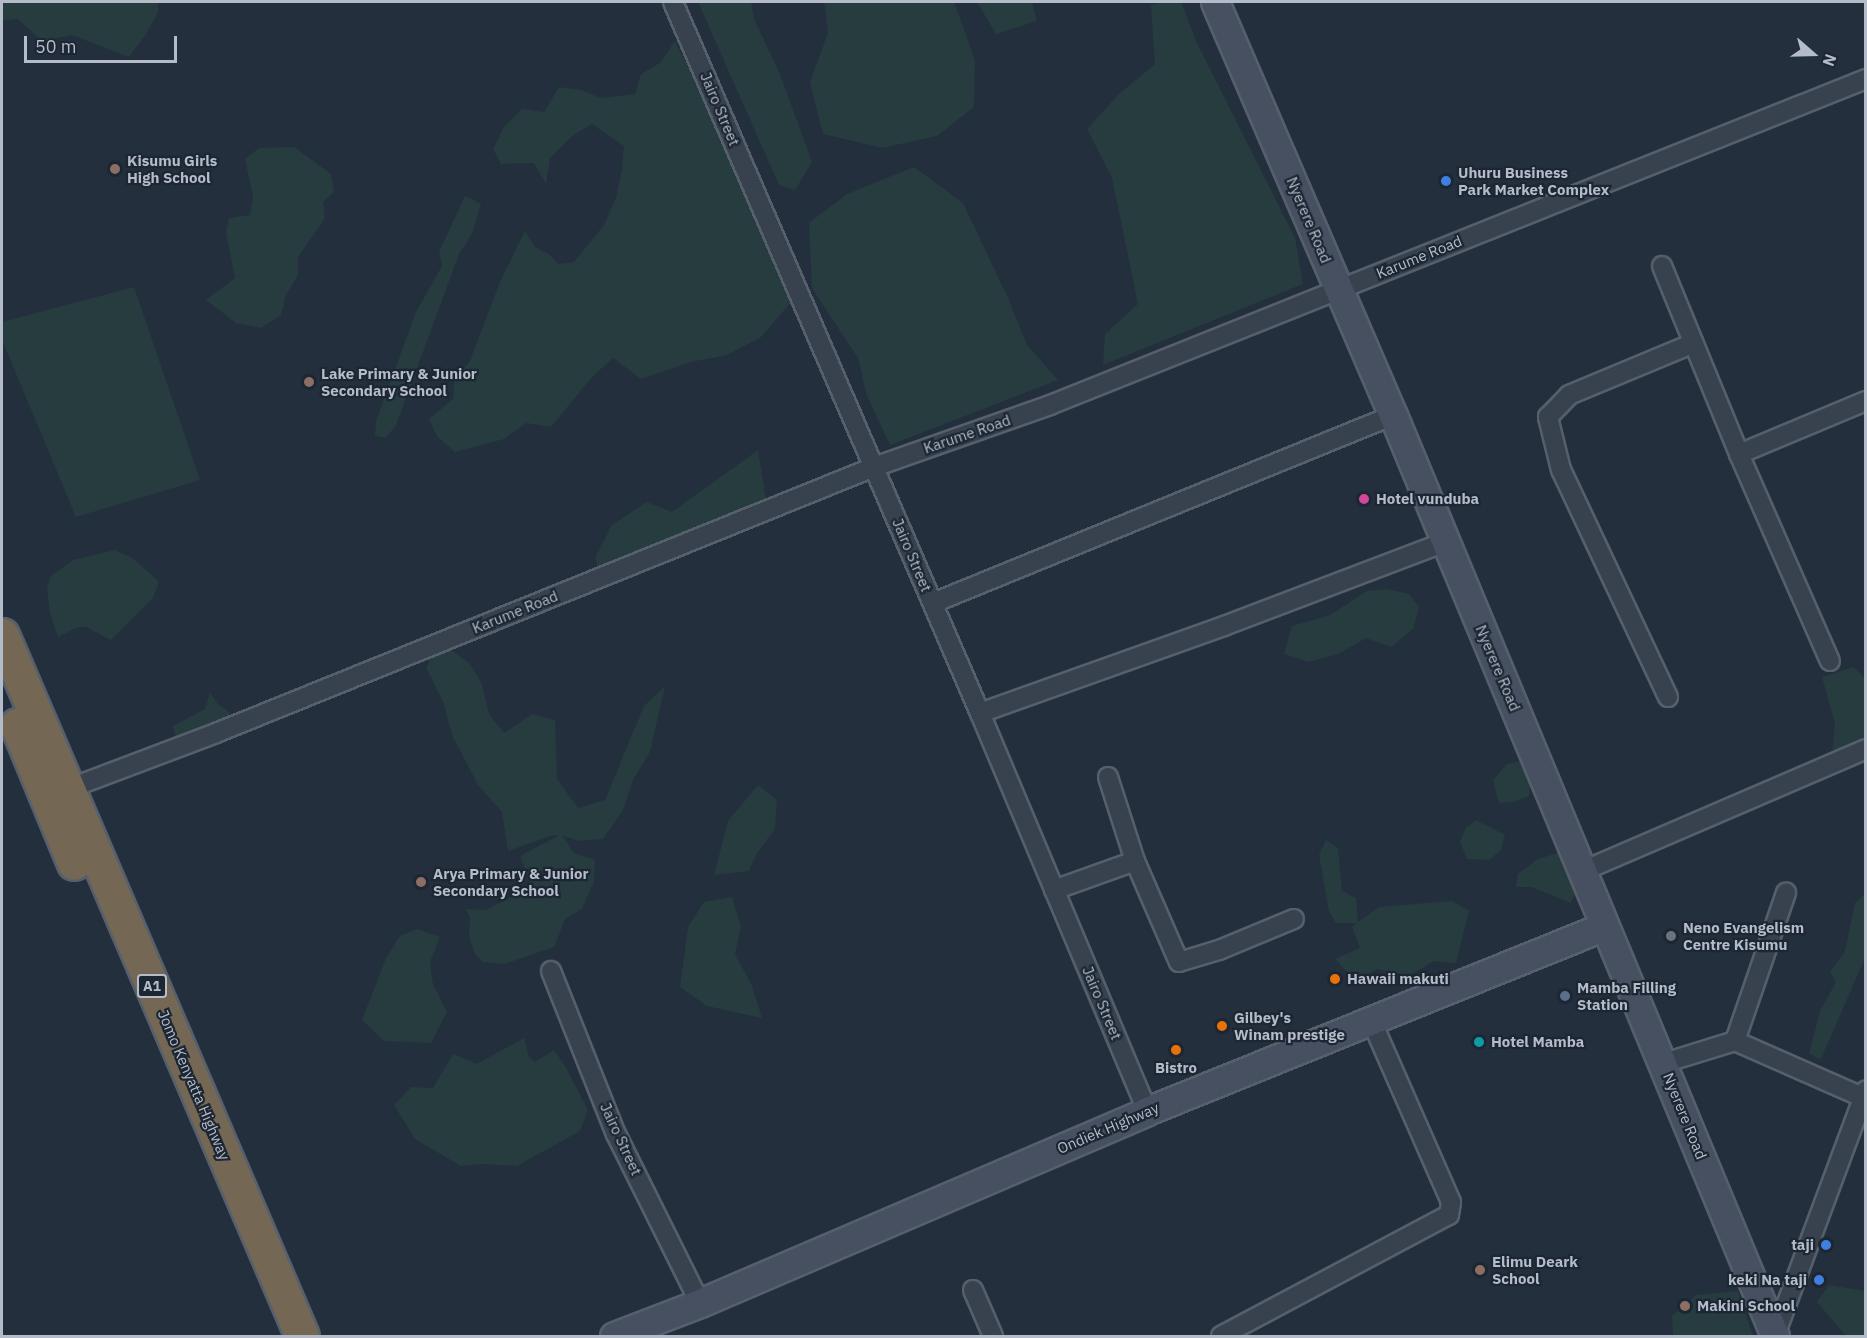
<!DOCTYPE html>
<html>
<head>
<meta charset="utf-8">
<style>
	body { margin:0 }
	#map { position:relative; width:1867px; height:1338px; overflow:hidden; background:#242f3e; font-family:"IBM Plex Sans",sans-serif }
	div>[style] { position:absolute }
	.green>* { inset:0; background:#263c3f }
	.roads { filter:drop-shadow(2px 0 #565f6c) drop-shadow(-2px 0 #565f6c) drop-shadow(0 2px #565f6c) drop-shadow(0 -2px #565f6c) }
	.street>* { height:18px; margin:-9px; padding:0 9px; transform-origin:9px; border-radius:9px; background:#38414e }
	.secondary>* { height:27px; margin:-13.5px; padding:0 13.5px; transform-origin:13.5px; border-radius:13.5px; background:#465061 }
	.highway>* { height:33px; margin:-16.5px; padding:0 16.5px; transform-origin:16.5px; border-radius:16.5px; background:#746855 }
	.dots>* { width:16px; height:16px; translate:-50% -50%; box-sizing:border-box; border:3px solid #1d2633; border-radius:50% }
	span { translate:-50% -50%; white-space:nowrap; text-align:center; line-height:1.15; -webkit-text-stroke:4.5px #1d2633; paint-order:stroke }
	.shield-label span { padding:2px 4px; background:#1d2633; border:2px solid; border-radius:4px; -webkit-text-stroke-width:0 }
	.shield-label { font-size:14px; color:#b4bcc9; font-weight:700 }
	.street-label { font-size:15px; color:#b4bcc9 }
	.poi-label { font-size:15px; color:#b4bcc9; font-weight:700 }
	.left { translate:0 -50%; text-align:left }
	.right { translate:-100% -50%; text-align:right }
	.frame { position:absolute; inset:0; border:3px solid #b4bcc9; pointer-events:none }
	.north { position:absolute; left:1783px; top:24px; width:60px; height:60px; -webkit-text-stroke:4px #1d2633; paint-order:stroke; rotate:110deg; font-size:16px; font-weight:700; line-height:24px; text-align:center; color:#b4bcc9 }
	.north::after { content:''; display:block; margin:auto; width:21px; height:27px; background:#b4bcc9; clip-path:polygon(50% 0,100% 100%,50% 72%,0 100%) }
	.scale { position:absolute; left:24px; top:36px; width:153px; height:27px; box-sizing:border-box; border:3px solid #b4bcc9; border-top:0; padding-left:8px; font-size:18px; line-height:21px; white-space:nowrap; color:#b4bcc9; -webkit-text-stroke:4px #1d2633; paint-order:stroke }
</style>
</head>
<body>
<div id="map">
	<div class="green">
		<div style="clip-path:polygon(2px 2px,158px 2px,158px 12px,146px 34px,129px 57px,72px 35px,42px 41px,18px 19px,2px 21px)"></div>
		<div style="clip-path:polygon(698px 2px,751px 2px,754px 19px,780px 74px,812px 162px,795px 190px,779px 185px)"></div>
		<div style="clip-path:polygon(824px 2px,954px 2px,975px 60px,974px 107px,937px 136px,882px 148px,823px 134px,810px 82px,828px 33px)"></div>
		<div style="clip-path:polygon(977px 2px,1032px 2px,1037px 21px,996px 34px)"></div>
		<div style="clip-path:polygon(1163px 2px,1181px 2px,1196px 41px,1295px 238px,1303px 284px,1103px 365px,1105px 334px,1138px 304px,1112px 178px,1087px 129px,1118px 95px,1155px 64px,1151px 5px)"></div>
		<div style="clip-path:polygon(675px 41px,711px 113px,792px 301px,761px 337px,727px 355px,691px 362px,641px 379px,613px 358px,592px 377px,551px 427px,526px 423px,504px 439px,455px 452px,437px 436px,429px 419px,453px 399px,454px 381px,470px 361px,500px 282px,525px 231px,535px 247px,549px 254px,558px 264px,574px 262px,604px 225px,616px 198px,622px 169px,624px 146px,592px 124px,572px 136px,550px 158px,546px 184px,534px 163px,501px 164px,493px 149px,504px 127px,522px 109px,544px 112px,559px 87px,581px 90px,601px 98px,635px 94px,641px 74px,660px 63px)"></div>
		<div style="clip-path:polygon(294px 147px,331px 174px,334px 192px,323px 202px,325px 218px,298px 257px,298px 275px,286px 295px,281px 315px,261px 328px,236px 323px,206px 300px,235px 278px,226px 232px,229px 218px,250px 215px,253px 197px,245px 159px,259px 148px)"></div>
		<div style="clip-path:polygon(914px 167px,963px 203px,1008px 298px,1027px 345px,1058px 380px,890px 445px,867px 396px,858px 358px,812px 288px,809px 223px,847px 194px)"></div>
		<div style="clip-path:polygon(465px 196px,481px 204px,472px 234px,459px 254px,396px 425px,386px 438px,375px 436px,376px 421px,416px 312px,442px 266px,439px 252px)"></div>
		<div style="clip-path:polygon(134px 287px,200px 480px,76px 517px,2px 340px,2px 322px)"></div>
		<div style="clip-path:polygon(758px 450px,766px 500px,730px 513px,684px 553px,599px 591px,596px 556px,612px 525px,647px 502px,672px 512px)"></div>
		<div style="clip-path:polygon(115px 550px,134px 559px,159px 582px,153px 598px,111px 640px,86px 627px,78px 627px,58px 637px,50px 613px,47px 587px,51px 576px,73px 560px)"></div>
		<div style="clip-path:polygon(1386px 589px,1409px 594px,1419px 607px,1413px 629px,1391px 647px,1366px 638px,1338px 654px,1309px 662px,1284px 654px,1292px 626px,1330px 615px,1367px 591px)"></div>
		<div style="clip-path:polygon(441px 642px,470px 664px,482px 684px,489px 714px,504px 733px,532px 714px,555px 720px,557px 779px,578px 808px,605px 800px,644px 706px,665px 686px,650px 752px,634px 778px,623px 810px,603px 839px,578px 841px,562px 835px,574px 853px,595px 860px,594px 881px,582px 909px,565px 919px,554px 947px,504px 964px,483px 962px,475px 954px,469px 937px,470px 917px,465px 909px,485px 910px,516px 895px,531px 883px,520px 856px,560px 835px,550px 836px,508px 851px,502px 812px,478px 785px,452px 735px,444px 704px,426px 667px)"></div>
		<div style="clip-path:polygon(1854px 667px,1865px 679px,1865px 738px,1832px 753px,1835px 724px,1822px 677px)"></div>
		<div style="clip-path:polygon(210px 693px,218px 704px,230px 713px,222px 726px,194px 730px,177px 741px,173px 726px,205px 709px)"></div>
		<div style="clip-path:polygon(1521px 761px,1531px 781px,1529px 796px,1514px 802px,1499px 803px,1493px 780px,1507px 764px)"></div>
		<div style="clip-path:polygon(758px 785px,777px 800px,775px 829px,757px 853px,749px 871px,714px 875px,728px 821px)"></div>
		<div style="clip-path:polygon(1476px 820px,1505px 835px,1501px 850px,1489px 860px,1467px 859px,1460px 842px,1466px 828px)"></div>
		<div style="clip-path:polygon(1326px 840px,1338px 848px,1342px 891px,1356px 898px,1358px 922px,1379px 907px,1451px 901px,1469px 910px,1456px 963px,1434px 961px,1409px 976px,1377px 969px,1357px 983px,1335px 959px,1360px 948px,1352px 927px,1357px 923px,1336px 923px,1329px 912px,1319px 855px)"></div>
		<div style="clip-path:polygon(1561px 852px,1578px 890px,1570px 903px,1532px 887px,1516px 887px,1518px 874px,1538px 859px)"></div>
		<div style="clip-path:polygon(1865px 894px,1865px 958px,1821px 1059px,1809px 1054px,1820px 1011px,1836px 982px,1830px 972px,1845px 951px,1855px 903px)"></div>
		<div style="clip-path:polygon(732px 897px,741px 926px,735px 954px,752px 986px,762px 1018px,707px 1006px,680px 987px,688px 927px,704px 902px)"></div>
		<div style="clip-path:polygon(417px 929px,440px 937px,430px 962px,433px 984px,447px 1012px,431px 1043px,384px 1041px,362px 1020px,386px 958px,400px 936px)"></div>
		<div style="clip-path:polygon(524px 1038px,529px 1057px,535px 1062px,554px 1050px,564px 1064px,588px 1110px,580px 1131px,517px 1166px,481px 1164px,461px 1166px,415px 1139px,394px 1105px,411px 1087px,433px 1088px,453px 1054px,477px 1064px)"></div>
		<div style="clip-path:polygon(1829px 1285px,1865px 1291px,1865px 1336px,1846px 1336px,1817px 1302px)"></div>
		<div style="clip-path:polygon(1738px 1291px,1753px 1336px,1673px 1336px,1672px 1316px,1696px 1295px)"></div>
	</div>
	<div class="roads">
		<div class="street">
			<div style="left:673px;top:2px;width:774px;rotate:66.65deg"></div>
			<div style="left:980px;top:713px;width:432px;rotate:67.2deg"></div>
			<div style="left:1662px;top:266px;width:203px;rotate:67.7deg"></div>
			<div style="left:1739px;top:454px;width:226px;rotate:66.3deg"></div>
			<div style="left:1739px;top:454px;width:138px;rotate:-22.7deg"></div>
			<div style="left:933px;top:603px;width:497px;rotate:-22.2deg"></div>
			<div style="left:1668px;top:697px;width:251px;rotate:-115.2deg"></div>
			<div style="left:1561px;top:470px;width:55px;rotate:-103.8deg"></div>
			<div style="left:1548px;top:417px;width:30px;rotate:-46deg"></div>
			<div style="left:1569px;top:395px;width:135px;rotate:-22.6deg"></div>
			<div style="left:980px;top:713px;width:259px;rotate:-19.6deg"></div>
			<div style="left:1224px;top:626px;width:236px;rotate:-20.8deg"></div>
			<div style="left:1108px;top:777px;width:88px;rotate:72.2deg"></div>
			<div style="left:1135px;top:861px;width:110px;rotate:66.5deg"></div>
			<div style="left:1179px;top:962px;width:42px;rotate:-16.7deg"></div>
			<div style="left:1219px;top:950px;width:81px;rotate:-22.5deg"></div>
			<div style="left:68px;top:789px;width:158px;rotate:-20.7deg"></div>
			<div style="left:216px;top:733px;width:710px;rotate:-22.01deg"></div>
			<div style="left:874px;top:467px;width:187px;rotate:-19.4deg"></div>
			<div style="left:1050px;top:405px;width:879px;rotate:-21.78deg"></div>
			<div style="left:1583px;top:871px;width:308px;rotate:-23.3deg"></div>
			<div style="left:1054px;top:890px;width:86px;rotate:-19.7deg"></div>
			<div style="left:551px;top:971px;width:175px;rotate:68.3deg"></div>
			<div style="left:616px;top:1134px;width:189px;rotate:63.6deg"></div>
			<div style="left:1735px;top:1041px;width:157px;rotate:-71deg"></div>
			<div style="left:1664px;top:1063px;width:74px;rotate:-17.2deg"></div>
			<div style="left:1735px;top:1041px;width:139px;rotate:23.8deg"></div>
			<div style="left:973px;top:1290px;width:50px;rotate:66.5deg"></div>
			<div style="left:1775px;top:1335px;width:261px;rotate:-69.6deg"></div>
			<div style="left:1221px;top:1336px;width:258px;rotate:-28deg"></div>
			<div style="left:1449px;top:1215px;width:13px;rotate:-81deg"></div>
			<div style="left:1451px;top:1202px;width:199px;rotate:-113.7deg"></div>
		</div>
		<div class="secondary">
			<div style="left:1215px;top:2px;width:450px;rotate:66.7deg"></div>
			<div style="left:1393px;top:415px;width:997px;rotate:67.47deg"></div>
			<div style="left:614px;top:1336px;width:92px;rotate:-21deg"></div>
			<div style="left:700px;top:1303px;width:486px;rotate:-23.2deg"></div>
			<div style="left:1147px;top:1111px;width:493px;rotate:-22deg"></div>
		</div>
		<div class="highway">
			<div style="left:2px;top:635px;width:762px;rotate:66.83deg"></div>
			<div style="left:17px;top:725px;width:149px;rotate:67.6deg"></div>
		</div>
	</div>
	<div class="dots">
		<div style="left:115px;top:169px;background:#8d6e63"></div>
		<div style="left:1446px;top:181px;background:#3f7fe0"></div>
		<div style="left:309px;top:382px;background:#8d6e63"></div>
		<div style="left:1364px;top:499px;background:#d1479c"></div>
		<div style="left:421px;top:882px;background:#8d6e63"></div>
		<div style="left:1671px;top:936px;background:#6b7280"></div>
		<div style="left:1335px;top:979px;background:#e8710a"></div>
		<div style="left:1565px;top:996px;background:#5c6f8a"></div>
		<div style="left:1222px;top:1026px;background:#e8710a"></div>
		<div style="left:1479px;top:1042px;background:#0f9aa8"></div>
		<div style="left:1176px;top:1050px;background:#e8710a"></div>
		<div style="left:1826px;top:1245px;background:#3f7fe0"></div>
		<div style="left:1480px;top:1270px;background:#8d6e63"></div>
		<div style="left:1819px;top:1280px;background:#3f7fe0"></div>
		<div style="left:1685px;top:1306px;background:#8d6e63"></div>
	</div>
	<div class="shield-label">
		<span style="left:152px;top:986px">A1</span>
	</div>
	<div class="street-label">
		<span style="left:720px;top:109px;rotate:67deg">Jairo Street</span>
		<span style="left:1309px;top:220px;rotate:67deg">Nyerere Road</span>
		<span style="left:1419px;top:257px;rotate:-22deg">Karume Road</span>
		<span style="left:967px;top:434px;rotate:-19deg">Karume Road</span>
		<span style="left:912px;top:555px;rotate:67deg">Jairo Street</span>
		<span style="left:515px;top:612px;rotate:-22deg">Karume Road</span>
		<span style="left:1498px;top:668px;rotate:67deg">Nyerere Road</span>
		<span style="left:1102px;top:1003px;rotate:67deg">Jairo Street</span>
		<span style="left:194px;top:1085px;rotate:67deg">Jomo Kenyatta Highway</span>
		<span style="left:1685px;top:1116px;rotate:68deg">Nyerere Road</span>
		<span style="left:1108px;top:1128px;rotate:-23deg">Ondiek Highway</span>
		<span style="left:621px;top:1139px;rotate:65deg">Jairo Street</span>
	</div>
	<div class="poi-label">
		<span class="left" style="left:127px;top:169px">Kisumu Girls<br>High School</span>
		<span class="left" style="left:1458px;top:181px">Uhuru Business<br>Park Market Complex</span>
		<span class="left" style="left:321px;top:382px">Lake Primary &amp; Junior<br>Secondary School</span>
		<span class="left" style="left:1376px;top:499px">Hotel vunduba</span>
		<span class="left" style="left:433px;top:882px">Arya Primary &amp; Junior<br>Secondary School</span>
		<span class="left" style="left:1683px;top:936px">Neno Evangelism<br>Centre Kisumu</span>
		<span class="left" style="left:1347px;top:979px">Hawaii makuti</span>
		<span class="left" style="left:1577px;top:996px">Mamba Filling<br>Station</span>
		<span class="left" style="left:1234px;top:1026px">Gilbey's<br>Winam prestige</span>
		<span class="left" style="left:1491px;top:1042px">Hotel Mamba</span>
		<span style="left:1176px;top:1068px">Bistro</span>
		<span class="right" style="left:1814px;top:1245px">taji</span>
		<span class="left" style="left:1492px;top:1270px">Elimu Deark<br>School</span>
		<span class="right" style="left:1807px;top:1280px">keki Na taji</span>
		<span class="left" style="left:1697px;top:1306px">Makini School</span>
	</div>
	<div class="frame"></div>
	<div class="north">N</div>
	<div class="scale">50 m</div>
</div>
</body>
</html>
